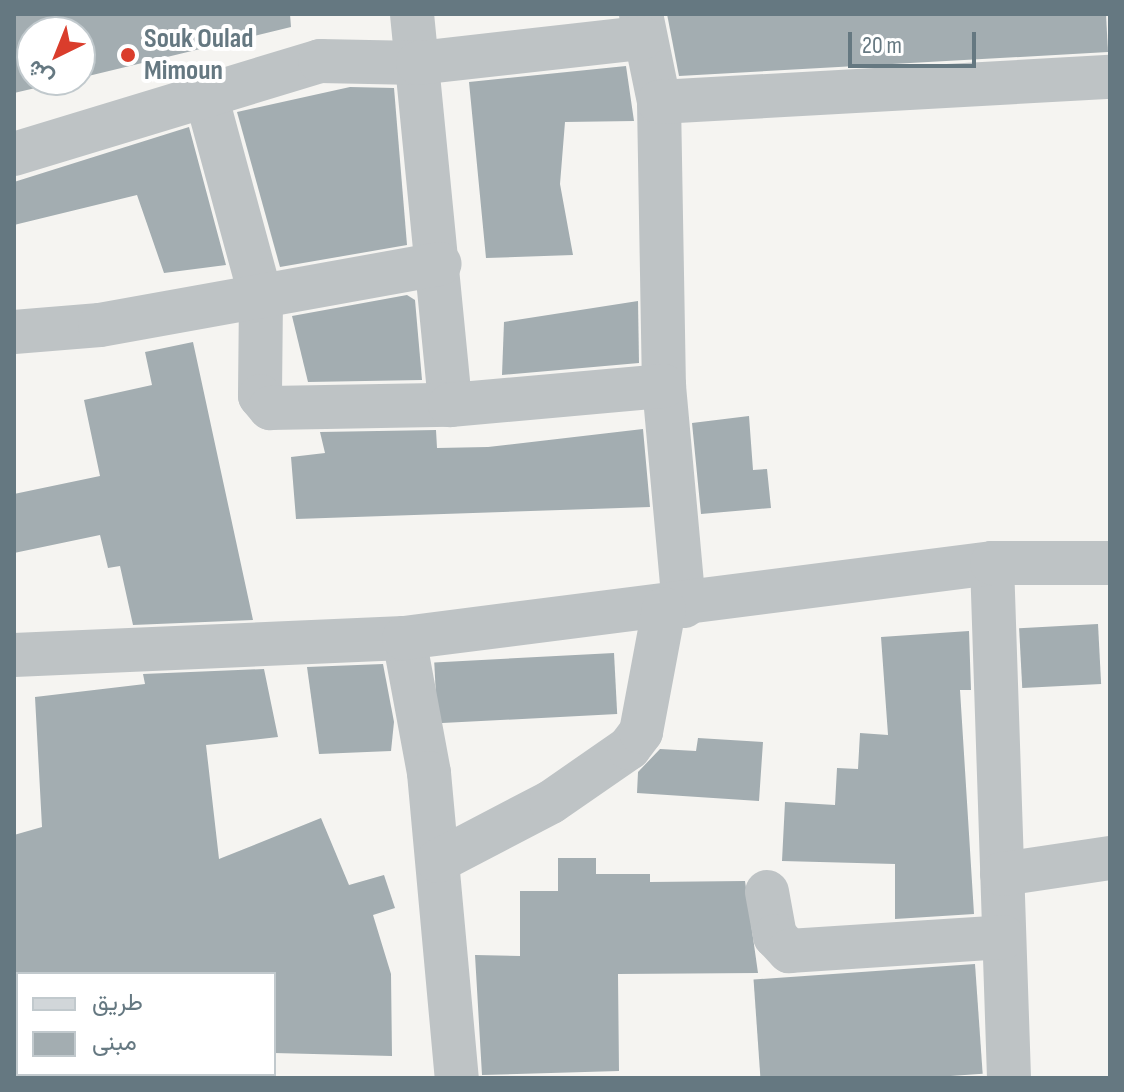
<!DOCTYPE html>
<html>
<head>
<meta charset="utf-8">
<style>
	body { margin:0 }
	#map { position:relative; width:1124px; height:1092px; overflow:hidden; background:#f5f4f1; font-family:"Sofia Sans Condensed",Vazirmatn,sans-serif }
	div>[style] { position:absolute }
	.building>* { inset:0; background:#a3adb1; transform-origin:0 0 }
	.minor>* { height:44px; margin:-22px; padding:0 22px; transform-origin:22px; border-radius:22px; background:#bec3c5 }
	.primary>* { height:44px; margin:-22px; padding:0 22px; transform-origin:22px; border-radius:22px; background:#d1d6d9 }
	.dots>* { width:22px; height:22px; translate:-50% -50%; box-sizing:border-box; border:4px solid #fff; border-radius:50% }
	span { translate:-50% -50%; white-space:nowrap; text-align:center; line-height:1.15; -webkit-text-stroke:8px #fff; paint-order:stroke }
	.poi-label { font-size:28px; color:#657881; font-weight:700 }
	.left { translate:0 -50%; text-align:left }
	.frame { position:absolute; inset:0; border:16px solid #657881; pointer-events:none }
	.legend { position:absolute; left:16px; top:972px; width:260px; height:104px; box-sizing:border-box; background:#fff; border:2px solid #c1c9cd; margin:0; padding:10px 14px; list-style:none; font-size:24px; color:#657881 }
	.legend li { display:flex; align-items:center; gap:16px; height:40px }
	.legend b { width:40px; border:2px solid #c1c9cd }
	.north { position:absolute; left:16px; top:16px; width:80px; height:80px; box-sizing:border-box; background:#fff; border:2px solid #c1c9cd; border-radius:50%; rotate:223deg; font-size:22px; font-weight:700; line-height:32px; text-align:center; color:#657881 }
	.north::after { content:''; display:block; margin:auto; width:28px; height:36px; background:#da3d2c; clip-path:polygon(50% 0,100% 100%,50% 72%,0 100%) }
	.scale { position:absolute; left:848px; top:32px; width:128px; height:36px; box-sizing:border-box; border:4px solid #657881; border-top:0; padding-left:10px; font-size:24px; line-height:28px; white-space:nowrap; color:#657881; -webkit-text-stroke:6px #fff; paint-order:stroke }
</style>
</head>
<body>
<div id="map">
	<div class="building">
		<div style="clip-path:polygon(14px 14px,290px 14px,291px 27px,80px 78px,80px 32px,32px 32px,32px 80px,70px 80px,14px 93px)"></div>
		<div style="clip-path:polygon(667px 14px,1106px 14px,1108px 52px,679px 76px)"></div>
		<div style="clip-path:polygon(626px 66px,634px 121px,565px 122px,560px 184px,573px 255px,486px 258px,469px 82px)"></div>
		<div style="clip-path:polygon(350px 87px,394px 88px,407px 245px,280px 267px,237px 112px)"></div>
		<div style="clip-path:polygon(189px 127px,226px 265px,164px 273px,137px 195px,14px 225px,14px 182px)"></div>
		<div style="clip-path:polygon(407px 295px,415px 300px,422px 380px,308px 382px,292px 316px)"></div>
		<div style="clip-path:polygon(638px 301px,639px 363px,502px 375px,504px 322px)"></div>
		<div style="clip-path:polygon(193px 342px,253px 620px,133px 625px,120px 566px,108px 568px,100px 535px,14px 553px,14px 494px,100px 476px,84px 400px,152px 385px,145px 352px)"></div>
		<div style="clip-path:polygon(749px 416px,753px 470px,767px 469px,771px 508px,701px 514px,692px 423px)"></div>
		<div style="clip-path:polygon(643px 429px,650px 507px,296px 519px,291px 457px,325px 453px,320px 432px,436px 430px,437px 448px,488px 447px)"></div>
		<div style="left:1098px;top:624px;width:60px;height:79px;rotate:87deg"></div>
		<div style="clip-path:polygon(969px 631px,971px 690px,960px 690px,974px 914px,895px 919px,895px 864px,782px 861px,785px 802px,835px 805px,837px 768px,858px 769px,860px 733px,888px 735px,881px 637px)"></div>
		<div style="left:614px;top:653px;width:61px;height:180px;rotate:87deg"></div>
		<div style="clip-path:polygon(383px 664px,394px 722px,391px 751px,319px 754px,307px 667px)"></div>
		<div style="clip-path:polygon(264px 669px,278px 737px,206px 745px,219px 859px,321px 818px,349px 885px,384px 875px,395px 908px,373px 915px,391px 974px,392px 1056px,274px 1053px,274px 974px,14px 974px,14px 835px,42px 827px,35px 697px,145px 684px,143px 674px)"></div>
		<div style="clip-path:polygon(698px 738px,763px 742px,759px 801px,637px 793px,638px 772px,660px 749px,696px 751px)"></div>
		<div style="clip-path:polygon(558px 858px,596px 858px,596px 874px,650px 874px,650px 882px,745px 881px,758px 973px,618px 974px,619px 1071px,482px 1075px,475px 955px,520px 956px,520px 891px,558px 891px)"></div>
		<div style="left:975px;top:964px;width:110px;height:222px;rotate:86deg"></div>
	</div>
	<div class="minor">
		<div style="left:412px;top:14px;width:393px;rotate:84.4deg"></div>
		<div style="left:641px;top:14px;width:90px;rotate:78.4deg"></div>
		<div style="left:659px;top:102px;width:284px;rotate:89deg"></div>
		<div style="left:664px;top:386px;width:221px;rotate:84.8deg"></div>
		<div style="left:207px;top:99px;width:206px;rotate:74.8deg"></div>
		<div style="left:261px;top:298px;width:98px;rotate:90.6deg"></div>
		<div style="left:260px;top:396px;width:16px;rotate:50deg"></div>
		<div style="left:270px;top:408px;width:180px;rotate:-1deg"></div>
		<div style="left:450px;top:405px;width:215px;rotate:-5.1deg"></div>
		<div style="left:659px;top:102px;width:452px;rotate:-3.2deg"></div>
		<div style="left:14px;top:154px;width:320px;rotate:-16.9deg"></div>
		<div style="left:320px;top:61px;width:98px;rotate:1.2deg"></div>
		<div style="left:418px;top:63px;width:225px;rotate:-6.4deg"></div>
		<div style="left:14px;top:332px;width:86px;rotate:-4.7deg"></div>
		<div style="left:100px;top:325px;width:345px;rotate:-10.2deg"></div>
		<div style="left:992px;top:563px;width:515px;rotate:88.11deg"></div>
		<div style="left:404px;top:638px;width:137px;rotate:79.5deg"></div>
		<div style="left:429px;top:773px;width:306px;rotate:84.8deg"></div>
		<div style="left:14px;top:655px;width:390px;rotate:-2.5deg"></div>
		<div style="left:404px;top:638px;width:593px;rotate:-7.27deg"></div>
		<div style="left:992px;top:563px;width:118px"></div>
		<div style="left:438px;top:861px;width:127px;rotate:-27.6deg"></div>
		<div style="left:551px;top:802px;width:95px;rotate:-34.7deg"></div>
		<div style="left:629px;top:748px;width:20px;rotate:-53deg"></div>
		<div style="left:641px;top:732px;width:125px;rotate:-79.4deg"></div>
		<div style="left:1002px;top:874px;width:109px;rotate:-8.4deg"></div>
		<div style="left:767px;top:892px;width:45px;rotate:79.7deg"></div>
		<div style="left:775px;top:936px;width:21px;rotate:47deg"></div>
		<div style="left:789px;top:951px;width:215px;rotate:-3.7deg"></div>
	</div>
	<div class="primary">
		<div style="left:14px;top:1063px;width:4px"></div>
		<div style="left:173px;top:1074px;width:58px;rotate:3.9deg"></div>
	</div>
	<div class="dots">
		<div style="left:128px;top:55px;background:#da3d2c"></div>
	</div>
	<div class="poi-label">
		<span class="left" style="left:144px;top:55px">Souk Oulad<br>Mimoun</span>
	</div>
	<div class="frame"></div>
	<ul class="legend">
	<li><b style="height:10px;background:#d1d6d9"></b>طريق</li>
	<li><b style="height:22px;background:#a3adb1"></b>مبنى</li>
	</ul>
	<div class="north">ش</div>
	<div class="scale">20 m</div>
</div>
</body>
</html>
